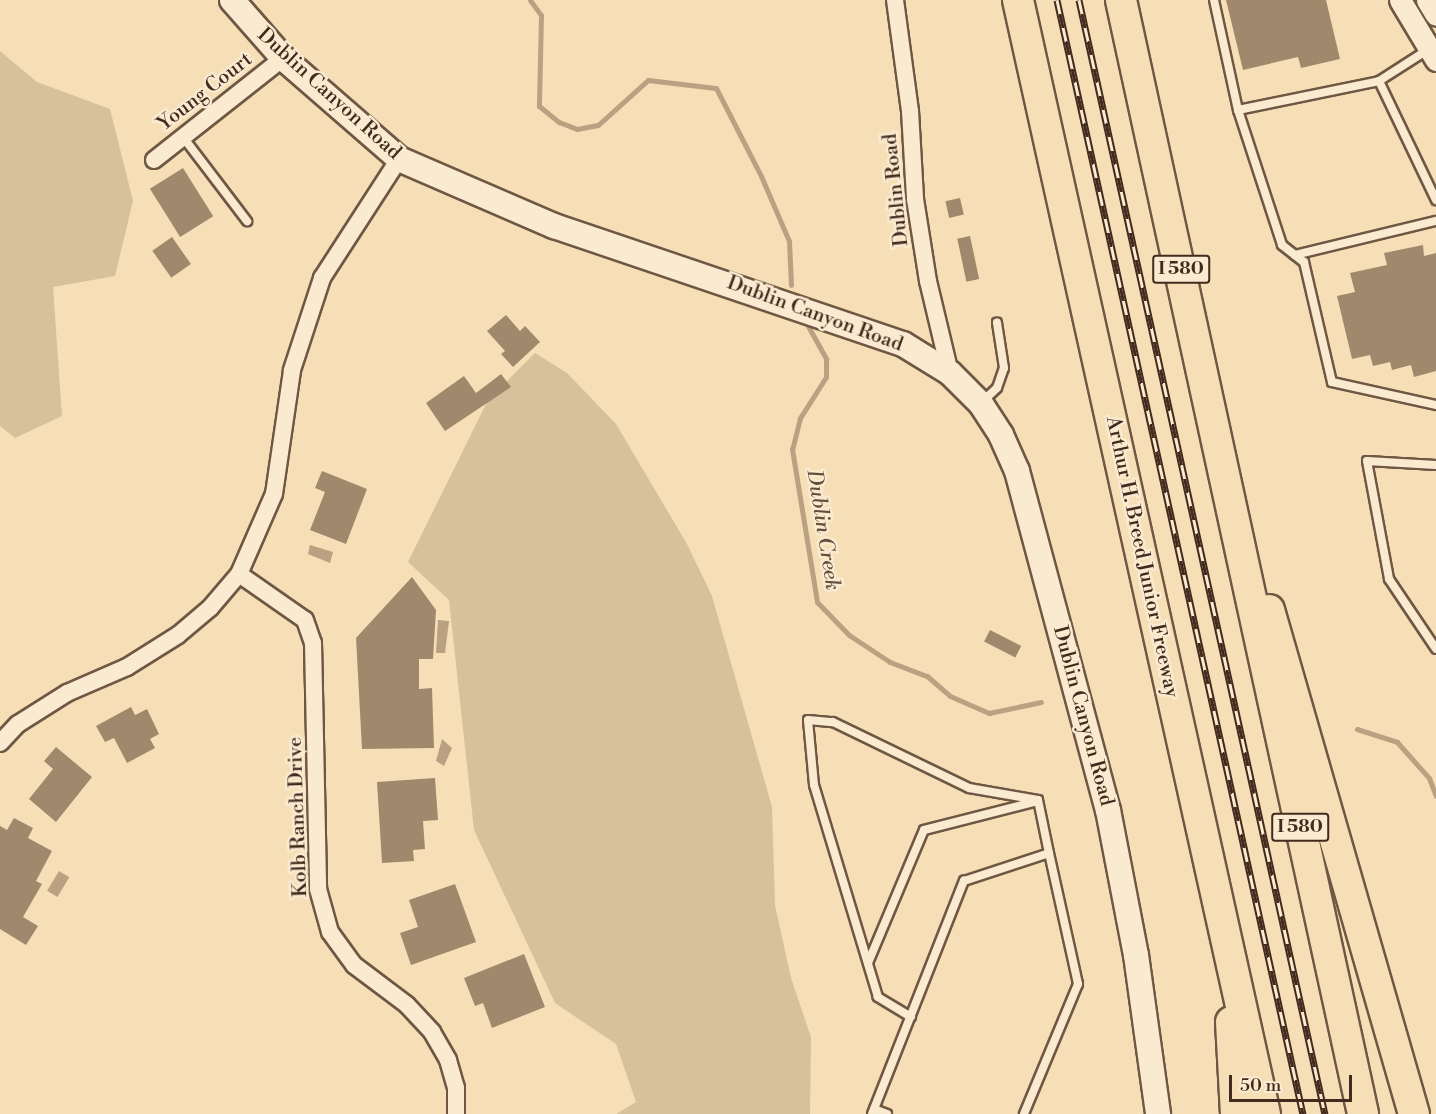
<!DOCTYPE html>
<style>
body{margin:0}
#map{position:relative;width:1436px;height:1114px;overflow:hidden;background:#f6dfb6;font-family:"Libre Bodoni",serif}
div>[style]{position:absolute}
.green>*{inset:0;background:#d7c09c}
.water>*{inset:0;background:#b9a182;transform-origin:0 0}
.stream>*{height:5px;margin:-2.5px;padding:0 2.5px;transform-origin:2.5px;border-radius:2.5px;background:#b9a182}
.building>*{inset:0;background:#a0886d;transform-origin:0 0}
.roads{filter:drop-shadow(2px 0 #6f5744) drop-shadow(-2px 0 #6f5744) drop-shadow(0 2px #6f5744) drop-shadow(0 -2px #6f5744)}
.service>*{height:8px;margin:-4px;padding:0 4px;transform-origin:4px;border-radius:4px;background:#f9ead0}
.minor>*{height:16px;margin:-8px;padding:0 8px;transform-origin:8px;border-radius:8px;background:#f9ead0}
.tertiary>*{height:21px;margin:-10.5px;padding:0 10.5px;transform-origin:10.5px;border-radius:10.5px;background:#f9ead0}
.secondary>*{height:24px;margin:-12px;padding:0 12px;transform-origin:12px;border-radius:12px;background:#f9ead0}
.motorway>*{height:30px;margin:-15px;padding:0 15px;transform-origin:15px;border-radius:15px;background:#f6dfb6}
.rail>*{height:7px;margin-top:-3.5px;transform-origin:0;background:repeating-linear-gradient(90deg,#f9ead0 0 14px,#422a1e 0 28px);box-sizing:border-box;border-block:2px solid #422a1e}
span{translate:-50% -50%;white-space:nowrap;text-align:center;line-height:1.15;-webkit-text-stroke:5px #f9ead0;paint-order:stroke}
.shield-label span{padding:2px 4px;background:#f9ead0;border:2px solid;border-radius:4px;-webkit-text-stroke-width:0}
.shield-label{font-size:18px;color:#422a1e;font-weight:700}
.street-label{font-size:20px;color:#422a1e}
.water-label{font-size:21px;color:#664e3c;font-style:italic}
.scale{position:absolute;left:1229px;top:1075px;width:123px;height:27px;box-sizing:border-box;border:3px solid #422a1e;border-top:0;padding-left:8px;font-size:18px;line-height:21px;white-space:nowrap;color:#422a1e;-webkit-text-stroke:4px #f9ead0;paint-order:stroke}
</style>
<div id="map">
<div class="green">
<i style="clip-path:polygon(0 51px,37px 82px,110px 109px,133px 201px,115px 276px,53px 287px,62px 416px,15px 438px,0 426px)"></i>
<i style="clip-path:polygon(535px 353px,567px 373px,616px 424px,687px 544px,712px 596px,772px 807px,775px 905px,791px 978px,811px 1037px,810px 1114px,616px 1114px,636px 1102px,616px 1044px,555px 1003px,474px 830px,449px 600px,408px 562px,488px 400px)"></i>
</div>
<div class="water">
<i style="clip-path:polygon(310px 545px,333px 552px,330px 563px,308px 554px)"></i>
<i style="clip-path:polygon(438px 620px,449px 621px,445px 653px,436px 653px)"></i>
<i style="clip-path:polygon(442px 739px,452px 748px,444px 766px,436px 761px)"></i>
<i style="left:59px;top:871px;width:12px;height:23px;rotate:31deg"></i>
</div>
<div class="stream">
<i style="left:530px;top:0;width:19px;rotate:54deg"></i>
<i style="left:541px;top:15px;width:91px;rotate:91.3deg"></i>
<i style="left:539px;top:106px;width:26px;rotate:39deg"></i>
<i style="left:559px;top:122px;width:19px;rotate:21deg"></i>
<i style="left:577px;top:129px;width:21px;rotate:-11deg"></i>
<i style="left:598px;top:125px;width:67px;rotate:-42deg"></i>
<i style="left:648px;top:80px;width:68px;rotate:6.7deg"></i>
<i style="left:716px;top:88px;width:99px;rotate:62.9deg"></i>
<i style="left:761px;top:176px;width:71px;rotate:66.7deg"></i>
<i style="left:789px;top:241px;width:44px;rotate:87.4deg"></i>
<i style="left:808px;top:326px;width:38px;rotate:61deg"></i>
<i style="left:826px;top:359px;width:18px;rotate:90deg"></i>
<i style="left:826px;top:377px;width:49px;rotate:122.4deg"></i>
<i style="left:800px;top:418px;width:32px;rotate:104deg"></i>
<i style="left:792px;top:449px;width:155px;rotate:80.7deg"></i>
<i style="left:817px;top:602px;width:46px;rotate:45.9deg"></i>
<i style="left:849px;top:635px;width:49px;rotate:33.4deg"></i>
<i style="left:890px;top:662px;width:40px;rotate:21deg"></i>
<i style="left:927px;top:676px;width:30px;rotate:41deg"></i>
<i style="left:950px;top:696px;width:43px;rotate:23.6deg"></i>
<i style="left:989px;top:713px;width:53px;rotate:-11.9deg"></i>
<i style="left:1357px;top:729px;width:42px;rotate:18deg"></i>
<i style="left:1397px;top:742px;width:48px;rotate:48.4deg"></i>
<i style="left:1429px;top:778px;width:19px;rotate:69deg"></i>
</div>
<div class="building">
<i style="clip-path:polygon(1226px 0,1326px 0,1340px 59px,1301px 68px,1298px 57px,1243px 70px)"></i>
<i style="left:183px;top:168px;width:57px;height:39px;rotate:58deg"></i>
<i style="left:960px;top:198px;width:17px;height:15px;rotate:77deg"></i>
<i style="left:970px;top:236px;width:44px;height:13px;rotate:78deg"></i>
<i style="left:172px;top:237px;width:33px;height:24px;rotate:55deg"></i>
<i style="clip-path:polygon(1423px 245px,1424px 256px,1436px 253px,1436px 371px,1414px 377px,1411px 365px,1392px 370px,1390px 362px,1373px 366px,1370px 355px,1352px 359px,1337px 296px,1355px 292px,1350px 273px,1387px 265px,1384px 253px)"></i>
<i style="clip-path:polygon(506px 315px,520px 331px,525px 326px,540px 342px,513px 367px,501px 354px,505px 351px,487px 331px)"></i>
<i style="clip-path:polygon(501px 374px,511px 387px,445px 431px,426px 403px,464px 376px,476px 393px)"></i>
<i style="clip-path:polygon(322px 471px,367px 489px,346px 544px,310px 530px,325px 492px,315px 488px)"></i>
<i style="clip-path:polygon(412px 577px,436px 610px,433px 659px,419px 659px,419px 689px,432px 688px,434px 748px,362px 749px,356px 638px)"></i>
<i style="left:990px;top:630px;width:35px;height:13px;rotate:27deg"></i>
<i style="clip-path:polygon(131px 707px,135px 715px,147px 709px,159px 734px,150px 739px,155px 748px,127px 763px,114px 738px,105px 742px,96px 726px)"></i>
<i style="clip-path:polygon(56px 747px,92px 777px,56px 822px,29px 799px,53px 769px,44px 761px)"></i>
<i style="clip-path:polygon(435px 778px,438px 820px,423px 821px,425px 849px,413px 850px,414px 861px,382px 863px,377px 782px)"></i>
<i style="clip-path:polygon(14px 818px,33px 828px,28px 838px,52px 851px,36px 881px,42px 884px,23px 917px,38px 926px,26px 945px,0 929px,0 826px,7px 830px)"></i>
<i style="clip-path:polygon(455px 884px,476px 942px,411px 965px,400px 933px,418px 927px,409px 900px)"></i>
<i style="clip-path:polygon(524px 954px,545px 1007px,492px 1028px,483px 1003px,475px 1006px,464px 978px)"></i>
</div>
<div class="roads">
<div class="service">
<i style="left:1214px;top:0;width:113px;rotate:77.7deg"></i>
<i style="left:1238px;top:110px;width:142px;rotate:71.9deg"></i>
<i style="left:1282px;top:245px;width:28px;rotate:38deg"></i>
<i style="left:1304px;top:262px;width:123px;rotate:76.9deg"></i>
<i style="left:1332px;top:382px;width:107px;rotate:12.5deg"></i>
<i style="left:1379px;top:81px;width:132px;rotate:64.4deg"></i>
<i style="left:1238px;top:110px;width:144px;rotate:-11.6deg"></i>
<i style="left:1379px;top:81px;width:59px;rotate:-32.6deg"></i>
<i style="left:183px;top:137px;width:106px;rotate:52.7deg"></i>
<i style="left:1295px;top:255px;width:145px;rotate:-13.6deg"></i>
<i style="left:983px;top:401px;width:19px;rotate:-43deg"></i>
<i style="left:997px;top:388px;width:21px;rotate:-71deg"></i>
<i style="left:1004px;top:368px;width:46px;rotate:-98.8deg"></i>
<i style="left:1436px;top:465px;width:69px;rotate:-176.7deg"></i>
<i style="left:1367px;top:461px;width:120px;rotate:79.4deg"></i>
<i style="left:1389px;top:579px;width:84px;rotate:56.1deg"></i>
<i style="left:868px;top:963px;width:144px;rotate:-67.2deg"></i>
<i style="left:924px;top:830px;width:114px;rotate:-14.3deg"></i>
<i style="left:911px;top:1017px;width:39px;rotate:-149deg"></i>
<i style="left:878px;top:997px;width:221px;rotate:-106.8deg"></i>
<i style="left:814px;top:785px;width:65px;rotate:-95.3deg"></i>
<i style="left:808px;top:720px;width:25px;rotate:5deg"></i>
<i style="left:833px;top:722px;width:151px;rotate:25.9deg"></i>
<i style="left:969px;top:788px;width:70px;rotate:9.9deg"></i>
<i style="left:1038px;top:800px;width:54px;rotate:78.3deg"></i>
<i style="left:874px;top:1109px;width:14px;rotate:21deg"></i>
<i style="left:872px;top:1114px;width:251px;rotate:-68.5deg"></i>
<i style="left:964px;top:881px;width:89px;rotate:-18.2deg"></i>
<i style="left:1049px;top:853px;width:134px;rotate:77.5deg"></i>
<i style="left:1078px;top:984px;width:141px;rotate:112.6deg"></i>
</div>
<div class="minor">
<i style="left:895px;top:0;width:112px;rotate:82.3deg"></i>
<i style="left:910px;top:111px;width:88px;rotate:86.7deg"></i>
<i style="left:915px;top:199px;width:83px;rotate:81deg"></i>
<i style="left:928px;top:281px;width:95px;rotate:76.6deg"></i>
<i style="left:154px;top:160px;width:164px;rotate:-38.3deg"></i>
<i style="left:239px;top:574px;width:80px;rotate:34.9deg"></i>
<i style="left:305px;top:620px;width:24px;rotate:71deg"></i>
<i style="left:313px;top:643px;width:246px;rotate:88.8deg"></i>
<i style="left:318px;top:889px;width:45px;rotate:74.4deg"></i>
<i style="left:330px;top:932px;width:41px;rotate:54deg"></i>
<i style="left:354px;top:965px;width:66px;rotate:37deg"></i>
<i style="left:407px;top:1005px;width:37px;rotate:47deg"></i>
<i style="left:432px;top:1032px;width:32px;rotate:60deg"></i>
<i style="left:448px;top:1060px;width:29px;rotate:74deg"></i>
<i style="left:456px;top:1088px;width:26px;rotate:90deg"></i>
<i style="left:0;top:743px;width:26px;rotate:-47deg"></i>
<i style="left:18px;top:724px;width:58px;rotate:-32.3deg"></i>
<i style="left:67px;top:693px;width:65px;rotate:-23.4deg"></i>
<i style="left:127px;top:667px;width:60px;rotate:-32.1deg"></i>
<i style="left:178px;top:635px;width:42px;rotate:-40.2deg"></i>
<i style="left:210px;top:608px;width:45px;rotate:-49.5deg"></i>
<i style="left:239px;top:574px;width:87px;rotate:-66.4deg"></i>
<i style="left:274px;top:494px;width:125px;rotate:-81.7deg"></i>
<i style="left:292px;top:370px;width:97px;rotate:-71.9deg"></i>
<i style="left:322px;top:278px;width:142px;rotate:-57.1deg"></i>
</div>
<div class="tertiary">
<i style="left:1400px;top:0;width:70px;rotate:59deg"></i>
<i style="left:1427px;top:0;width:17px;rotate:59deg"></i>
</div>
<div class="secondary">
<i style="left:232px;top:0;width:77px;rotate:48.7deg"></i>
<i style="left:283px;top:58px;width:154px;rotate:41deg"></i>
<i style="left:399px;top:159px;width:169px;rotate:23.4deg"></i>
<i style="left:554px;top:226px;width:368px;rotate:18.7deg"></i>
<i style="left:903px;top:344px;width:55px;rotate:31.7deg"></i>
<i style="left:950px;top:373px;width:44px;rotate:45deg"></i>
<i style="left:981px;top:404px;width:37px;rotate:57deg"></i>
<i style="left:1001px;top:435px;width:39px;rotate:66deg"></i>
<i style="left:1017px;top:471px;width:351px;rotate:75deg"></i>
<i style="left:1108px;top:810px;width:148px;rotate:79.1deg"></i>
<i style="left:1136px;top:955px;width:161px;rotate:82.1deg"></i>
</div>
<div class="motorway">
<i style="left:1018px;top:0;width:1141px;rotate:77.5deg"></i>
<i style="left:1121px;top:0;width:1140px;rotate:77.74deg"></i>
<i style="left:1269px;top:610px;width:524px;rotate:73.95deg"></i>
<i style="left:1231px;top:1022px;width:92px;rotate:86.9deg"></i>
</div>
</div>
<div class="rail">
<i style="left:1057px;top:0;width:1141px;rotate:77.55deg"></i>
<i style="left:1079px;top:0;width:1141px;rotate:77.55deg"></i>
</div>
<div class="shield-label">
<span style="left:1181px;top:269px">I 580</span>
<span style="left:1300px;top:827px">I 580</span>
</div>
<div class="street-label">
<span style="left:205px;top:92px;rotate:-38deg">Young Court</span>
<span style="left:329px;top:94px;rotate:42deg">Dublin Canyon Road</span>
<span style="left:896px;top:190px;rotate:-96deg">Dublin Road</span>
<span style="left:815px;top:314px;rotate:20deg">Dublin Canyon Road</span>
<span style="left:1142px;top:557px;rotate:78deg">Arthur H. Breed Junior Freeway</span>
<span style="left:1083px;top:716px;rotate:75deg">Dublin Canyon Road</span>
<span style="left:298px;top:817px;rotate:-92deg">Kolb Ranch Drive</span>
</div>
<div class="water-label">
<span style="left:823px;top:530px;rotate:81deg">Dublin Creek</span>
</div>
<div class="scale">50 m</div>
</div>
